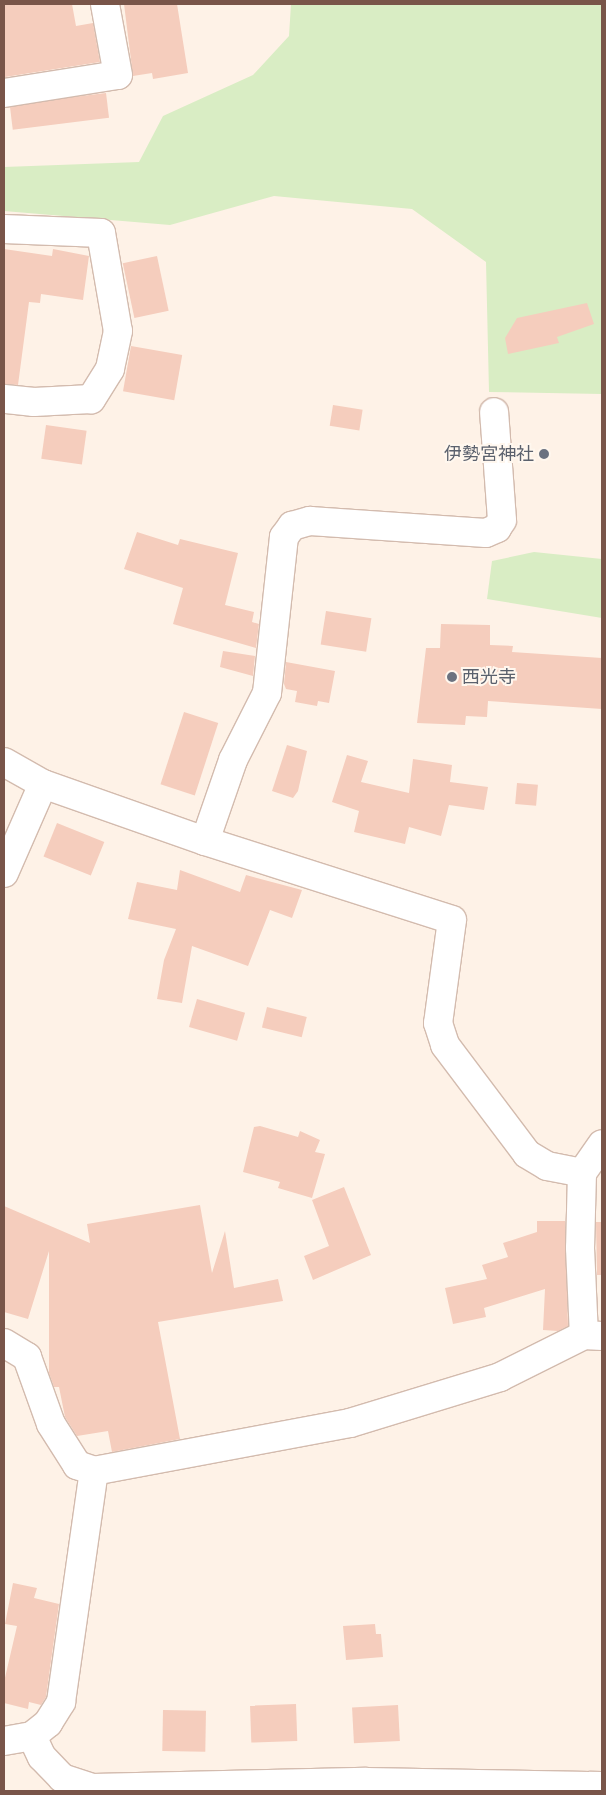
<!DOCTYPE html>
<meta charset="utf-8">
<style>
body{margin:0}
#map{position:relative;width:606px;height:1795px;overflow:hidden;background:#fef2e7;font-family:Montserrat,"Noto Sans JP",sans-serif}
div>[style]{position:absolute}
.green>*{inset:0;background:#d9edc4}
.building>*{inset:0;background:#f5cdbd;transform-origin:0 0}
.roads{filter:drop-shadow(1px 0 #d3bbae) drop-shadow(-1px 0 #d3bbae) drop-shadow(0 1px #d3bbae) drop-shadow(0 -1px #d3bbae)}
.minor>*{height:28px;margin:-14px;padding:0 14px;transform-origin:14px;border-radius:14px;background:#fff}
.dots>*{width:14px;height:14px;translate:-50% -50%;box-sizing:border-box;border:2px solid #fff7ee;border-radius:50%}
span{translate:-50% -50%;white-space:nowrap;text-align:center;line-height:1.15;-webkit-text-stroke:4px #fff7ee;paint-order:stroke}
.worship-label{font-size:18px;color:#5b616d}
.right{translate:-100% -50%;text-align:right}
.left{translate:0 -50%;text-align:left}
.frame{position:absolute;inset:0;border:5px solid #795549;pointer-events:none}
</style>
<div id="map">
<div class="green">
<i style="clip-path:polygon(291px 4px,602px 4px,602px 394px,489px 392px,486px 262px,412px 209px,274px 196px,170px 225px,4px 211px,4px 167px,139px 162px,163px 116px,253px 75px,289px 36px)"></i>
<i style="clip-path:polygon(534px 552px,602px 559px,602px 618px,487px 599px,492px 561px)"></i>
</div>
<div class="building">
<i style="clip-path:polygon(4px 4px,72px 4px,76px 26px,93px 23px,100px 62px,5px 77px)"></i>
<i style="clip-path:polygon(124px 4px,177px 4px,188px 73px,153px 79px,152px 73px,133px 76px)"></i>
<i style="left:106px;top:93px;width:25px;height:97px;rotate:83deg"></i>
<i style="clip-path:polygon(4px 249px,52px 256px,53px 249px,89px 256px,83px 300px,41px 294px,40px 303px,29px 302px,18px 385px,4px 384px)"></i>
<i style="left:157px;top:256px;width:56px;height:35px;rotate:78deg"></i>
<i style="clip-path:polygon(587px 303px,594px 324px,557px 337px,559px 343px,508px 354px,505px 338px,517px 318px)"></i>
<i style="left:131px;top:346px;width:52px;height:46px;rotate:10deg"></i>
<i style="left:333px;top:405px;width:30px;height:21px;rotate:9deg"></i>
<i style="left:46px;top:425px;width:41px;height:34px;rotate:8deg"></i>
<i style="clip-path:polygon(137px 532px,178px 545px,180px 539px,238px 553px,225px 605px,254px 612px,252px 622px,259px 624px,256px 648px,173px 624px,183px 588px,124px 569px)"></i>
<i style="left:326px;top:611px;width:46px;height:34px;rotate:9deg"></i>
<i style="clip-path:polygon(441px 624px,490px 625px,490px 645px,513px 646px,512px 652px,602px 658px,602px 709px,488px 701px,487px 717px,466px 716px,465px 725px,417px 723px,426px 648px,440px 648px)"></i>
<i style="clip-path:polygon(223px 651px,255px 656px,253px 676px,220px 667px)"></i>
<i style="clip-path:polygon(286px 662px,335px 671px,329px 703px,318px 701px,317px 706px,295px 702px,297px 691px,286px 689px,284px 684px)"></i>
<i style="left:184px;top:712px;width:36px;height:76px;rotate:18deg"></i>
<i style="clip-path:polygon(287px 745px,307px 751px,298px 791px,293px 798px,272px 791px)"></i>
<i style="clip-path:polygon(347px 755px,368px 761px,361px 782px,409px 793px,413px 759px,452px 765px,450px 782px,488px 787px,484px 810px,449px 805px,441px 836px,409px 827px,405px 844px,354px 832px,359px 811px,332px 802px)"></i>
<i style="left:517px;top:783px;width:21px;height:21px;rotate:5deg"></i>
<i style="left:57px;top:823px;width:51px;height:36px;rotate:22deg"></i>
<i style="clip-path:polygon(180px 870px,240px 892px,246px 875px,302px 890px,292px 918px,270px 910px,248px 966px,192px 946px,182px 1003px,157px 999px,164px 960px,176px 929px,128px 919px,137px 882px,177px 890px)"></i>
<i style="left:197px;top:999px;width:50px;height:29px;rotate:16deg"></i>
<i style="left:267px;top:1007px;width:41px;height:21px;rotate:14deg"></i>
<i style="clip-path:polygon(260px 1126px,298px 1137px,300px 1131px,320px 1140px,315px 1152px,325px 1154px,312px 1198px,278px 1188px,280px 1182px,243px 1172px,254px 1127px)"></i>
<i style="clip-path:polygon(344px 1187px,371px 1255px,313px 1280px,304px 1256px,329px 1246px,312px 1200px)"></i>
<i style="clip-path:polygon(200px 1205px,212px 1273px,225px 1231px,234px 1288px,278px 1279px,283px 1301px,158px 1322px,180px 1439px,112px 1452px,108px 1431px,77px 1436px,65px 1417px,59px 1387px,54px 1387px,49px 1373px,49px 1251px,28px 1319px,4px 1312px,4px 1206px,90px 1243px,87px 1224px)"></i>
<i style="clip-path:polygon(537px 1221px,565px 1221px,568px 1326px,558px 1331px,543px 1330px,545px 1289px,484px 1308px,486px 1317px,453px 1324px,445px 1288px,487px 1279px,482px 1265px,508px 1257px,503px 1243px,537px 1232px)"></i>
<i style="clip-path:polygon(596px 1222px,602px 1222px,602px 1275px,597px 1275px)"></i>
<i style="clip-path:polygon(13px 1583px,37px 1588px,34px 1598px,59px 1604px,46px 1697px,41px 1705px,29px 1702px,28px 1709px,4px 1703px,4px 1682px,17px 1626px,5px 1624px)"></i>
<i style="clip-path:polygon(375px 1624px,376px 1634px,381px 1634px,383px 1657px,346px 1660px,343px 1626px)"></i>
<i style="left:296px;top:1704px;width:37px;height:46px;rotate:88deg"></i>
<i style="left:398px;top:1705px;width:36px;height:46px;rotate:87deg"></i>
<i style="left:163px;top:1710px;width:43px;height:41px;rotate:1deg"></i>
</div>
<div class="roads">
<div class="minor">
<i style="left:4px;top:93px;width:115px;rotate:-9deg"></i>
<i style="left:118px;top:75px;width:72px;rotate:-100.4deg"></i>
<i style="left:4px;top:229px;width:97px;rotate:2.4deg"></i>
<i style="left:101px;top:233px;width:99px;rotate:80.2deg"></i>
<i style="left:118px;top:331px;width:39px;rotate:102deg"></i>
<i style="left:110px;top:369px;width:36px;rotate:122deg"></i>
<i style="left:91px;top:399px;width:57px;rotate:177deg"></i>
<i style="left:34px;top:402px;width:30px;rotate:-174deg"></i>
<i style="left:4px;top:762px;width:45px;rotate:29.4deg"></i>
<i style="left:43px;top:784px;width:172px;rotate:19.4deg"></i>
<i style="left:205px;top:841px;width:259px;rotate:17.7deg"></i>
<i style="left:452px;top:920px;width:104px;rotate:97.7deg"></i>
<i style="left:438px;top:1023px;width:23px;rotate:72deg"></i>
<i style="left:445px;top:1045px;width:136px;rotate:53deg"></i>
<i style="left:527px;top:1154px;width:23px;rotate:31deg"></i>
<i style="left:547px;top:1166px;width:36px;rotate:11deg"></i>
<i style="left:582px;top:1173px;width:35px;rotate:-55deg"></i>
<i style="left:205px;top:841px;width:86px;rotate:-70.9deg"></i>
<i style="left:233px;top:760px;width:75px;rotate:-63.1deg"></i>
<i style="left:267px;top:693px;width:157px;rotate:-83.8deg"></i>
<i style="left:284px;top:537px;width:14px;rotate:-54deg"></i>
<i style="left:292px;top:526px;width:19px;rotate:-16deg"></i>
<i style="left:310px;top:521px;width:176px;rotate:3.9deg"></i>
<i style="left:486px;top:533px;width:12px;rotate:-24deg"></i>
<i style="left:497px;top:528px;width:9px;rotate:-58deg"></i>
<i style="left:502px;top:520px;width:108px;rotate:-94.2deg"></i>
<i style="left:4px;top:873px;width:97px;rotate:-66.3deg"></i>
<i style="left:582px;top:1173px;width:75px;rotate:91.5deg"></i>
<i style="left:580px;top:1248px;width:87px;rotate:87.4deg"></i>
<i style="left:4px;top:1343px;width:27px;rotate:31deg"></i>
<i style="left:27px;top:1357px;width:71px;rotate:70.3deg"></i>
<i style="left:51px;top:1424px;width:49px;rotate:57.6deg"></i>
<i style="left:77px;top:1465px;width:18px;rotate:19deg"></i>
<i style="left:94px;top:1471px;width:260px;rotate:-10.6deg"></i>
<i style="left:350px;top:1423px;width:157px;rotate:-17deg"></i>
<i style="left:500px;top:1377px;width:94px;rotate:-26.6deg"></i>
<i style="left:584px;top:1335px;width:18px;rotate:3deg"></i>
<i style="left:32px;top:1736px;width:23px;rotate:65deg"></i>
<i style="left:42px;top:1757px;width:29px;rotate:46deg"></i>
<i style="left:62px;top:1778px;width:33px;rotate:18deg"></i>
<i style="left:93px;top:1788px;width:273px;rotate:-1.3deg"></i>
<i style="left:366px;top:1782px;width:236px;rotate:1deg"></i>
<i style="left:4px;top:1741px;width:28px;rotate:-10deg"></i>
<i style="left:32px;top:1736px;width:21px;rotate:-39deg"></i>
<i style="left:48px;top:1723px;width:25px;rotate:-58deg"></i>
<i style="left:61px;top:1702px;width:233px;rotate:-81.9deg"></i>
</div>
</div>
<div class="dots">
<i style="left:544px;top:454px;background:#6b7280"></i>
<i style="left:452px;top:677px;background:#6b7280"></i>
</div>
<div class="worship-label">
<span class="right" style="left:534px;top:454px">伊勢宮神社</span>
<span class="left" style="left:462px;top:677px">西光寺</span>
</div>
<div class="frame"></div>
</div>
